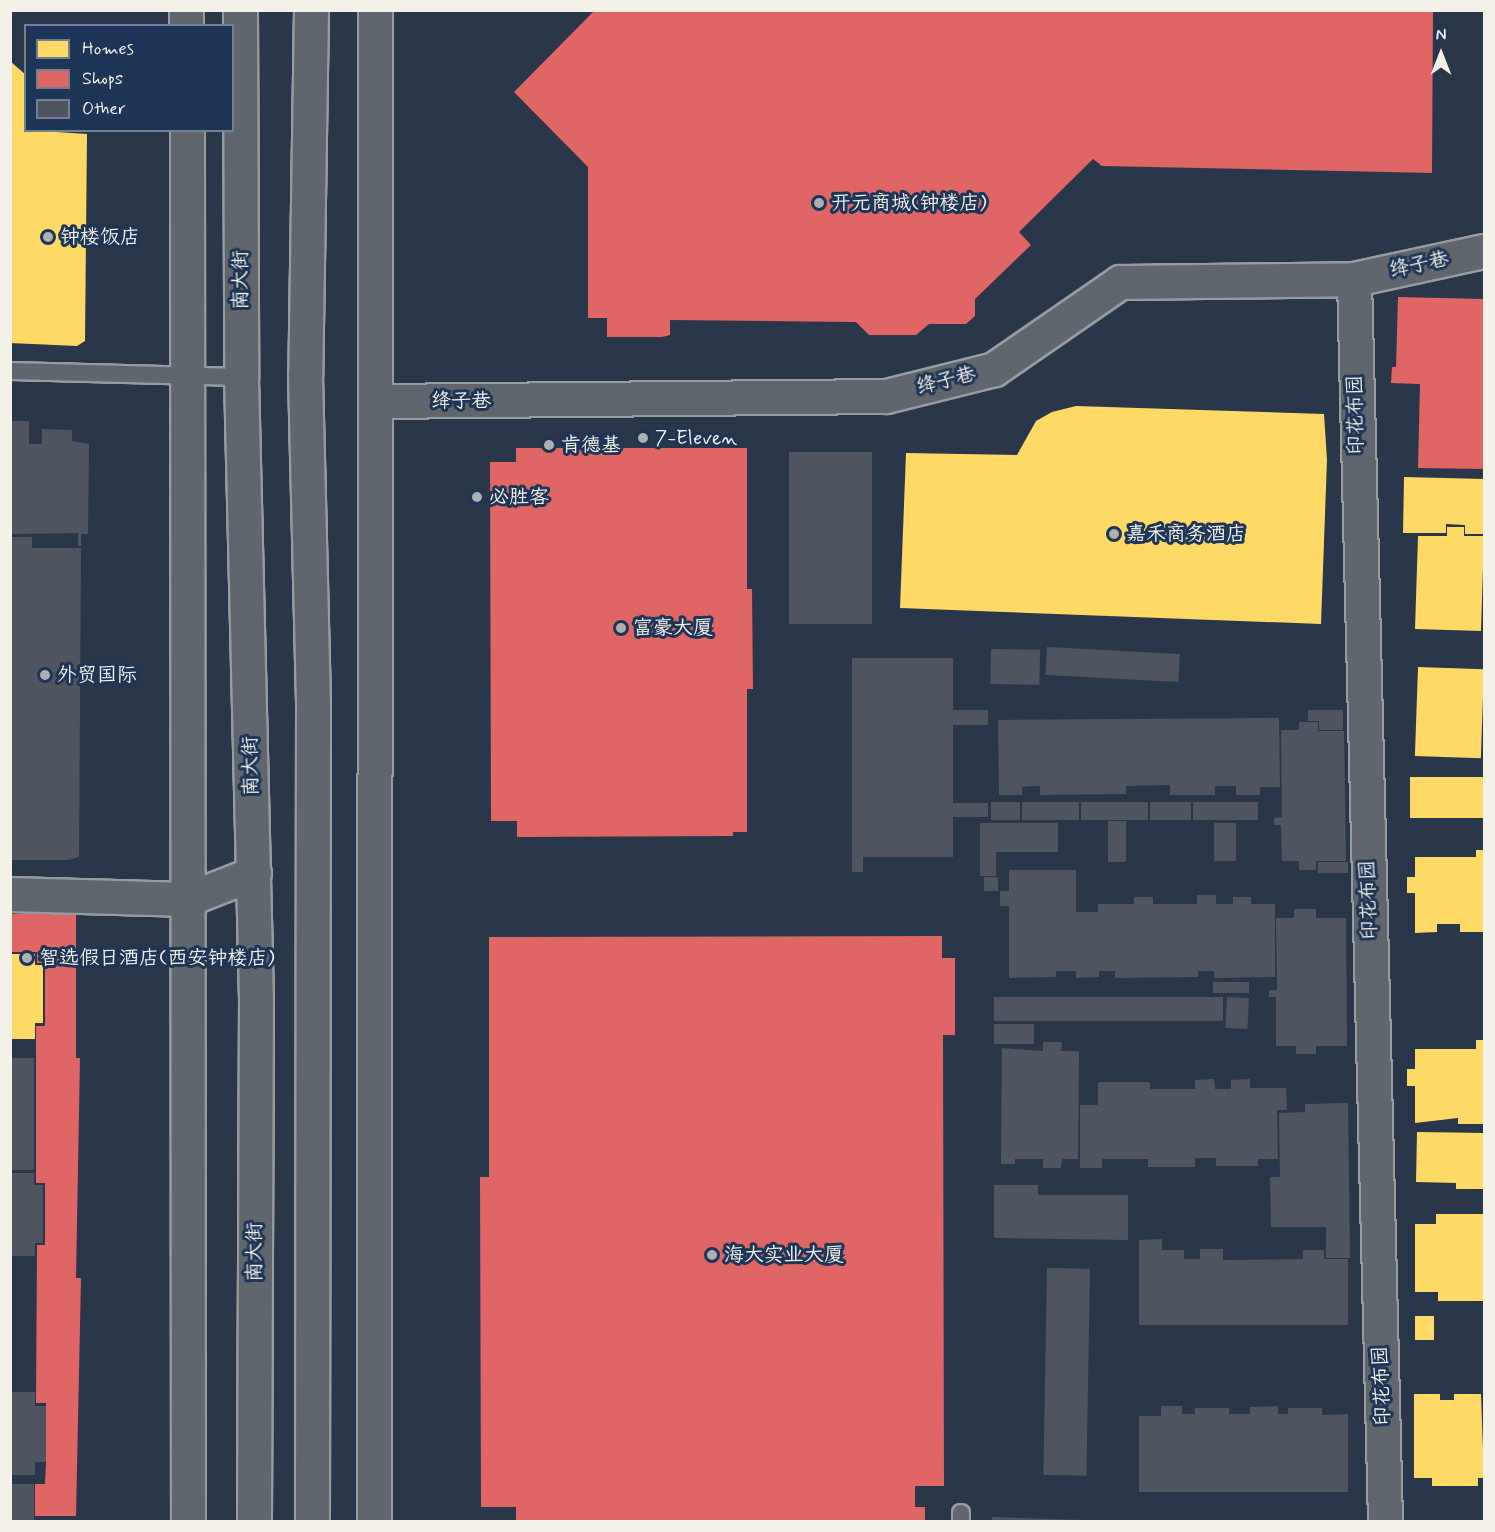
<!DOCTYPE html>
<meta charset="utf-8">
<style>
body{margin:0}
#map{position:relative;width:1495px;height:1532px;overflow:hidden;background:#2a374a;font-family:Mynerve,"LXGW WenKai TC",sans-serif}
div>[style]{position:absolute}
.homes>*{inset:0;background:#ffd966;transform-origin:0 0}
.shops>*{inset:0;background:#e06666}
.building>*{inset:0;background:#4f5560;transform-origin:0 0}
.roads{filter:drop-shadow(2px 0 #979ca3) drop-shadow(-2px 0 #979ca3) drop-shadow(0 2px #979ca3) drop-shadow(0 -2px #979ca3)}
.service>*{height:16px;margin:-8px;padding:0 8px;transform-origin:8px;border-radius:8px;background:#60666e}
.minor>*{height:33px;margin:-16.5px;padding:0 16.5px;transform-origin:16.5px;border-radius:16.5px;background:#60666e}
.primary>*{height:33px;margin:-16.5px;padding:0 16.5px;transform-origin:16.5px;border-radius:16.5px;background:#60666e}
.dots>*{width:16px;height:16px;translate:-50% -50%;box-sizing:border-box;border:3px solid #1d3557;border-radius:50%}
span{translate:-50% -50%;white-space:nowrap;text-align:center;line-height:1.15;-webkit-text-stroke:6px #1d3557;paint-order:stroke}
.poi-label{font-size:20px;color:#f4f1e8}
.left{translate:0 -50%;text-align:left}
.street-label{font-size:20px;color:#f4f1e8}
.frame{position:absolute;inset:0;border:12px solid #f4f1e8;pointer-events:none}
.legend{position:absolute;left:24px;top:24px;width:210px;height:108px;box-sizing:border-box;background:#1d3557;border:2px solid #738091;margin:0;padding:8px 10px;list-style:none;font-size:18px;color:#f4f1e8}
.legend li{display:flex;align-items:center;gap:12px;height:30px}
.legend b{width:30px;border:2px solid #738091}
.north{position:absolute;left:1411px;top:24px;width:60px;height:60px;-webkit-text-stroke:4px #1d3557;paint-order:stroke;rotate:0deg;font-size:16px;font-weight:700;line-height:24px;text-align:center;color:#f4f1e8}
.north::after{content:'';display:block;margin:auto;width:21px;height:27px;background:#f4f1e8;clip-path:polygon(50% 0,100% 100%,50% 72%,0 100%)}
</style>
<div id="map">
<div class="homes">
<i style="clip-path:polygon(10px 61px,26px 75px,26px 130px,87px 134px,85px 341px,77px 346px,10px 343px)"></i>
<i style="clip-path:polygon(1076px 406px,1324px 414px,1327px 460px,1321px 624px,900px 608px,906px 453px,1017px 455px,1036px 421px,1052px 412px)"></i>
<i style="clip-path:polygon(1404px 477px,1484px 479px,1484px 534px,1465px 534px,1465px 525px,1446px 524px,1446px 533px,1403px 533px)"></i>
<i style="clip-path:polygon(1447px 527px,1464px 527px,1464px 536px,1484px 536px,1481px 631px,1415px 629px,1418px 536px,1447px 536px)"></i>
<i style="left:1418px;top:667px;width:66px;height:89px;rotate:2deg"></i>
<i style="left:1484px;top:777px;width:41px;height:74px;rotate:90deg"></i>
<i style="clip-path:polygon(1476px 850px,1484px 850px,1484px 932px,1460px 932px,1460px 924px,1437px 924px,1437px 932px,1415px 933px,1415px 893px,1407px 893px,1407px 877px,1415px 877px,1415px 857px,1476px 857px)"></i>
<i style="clip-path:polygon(10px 954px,35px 954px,35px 965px,43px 965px,43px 1023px,35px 1023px,35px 1039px,10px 1039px)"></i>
<i style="clip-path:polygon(1476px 1040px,1484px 1040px,1484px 1124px,1458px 1124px,1458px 1118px,1415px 1123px,1415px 1086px,1407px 1086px,1407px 1069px,1415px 1069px,1415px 1049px,1476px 1049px)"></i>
<i style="clip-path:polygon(1417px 1132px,1484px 1133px,1484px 1189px,1456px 1189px,1456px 1183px,1416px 1182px)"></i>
<i style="clip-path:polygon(1436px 1214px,1484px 1214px,1484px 1301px,1438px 1301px,1438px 1292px,1415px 1292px,1415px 1224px,1436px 1224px)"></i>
<i style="left:1434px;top:1316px;width:24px;height:19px;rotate:90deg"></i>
<i style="clip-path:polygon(1414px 1394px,1440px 1394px,1440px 1400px,1454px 1400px,1454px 1394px,1481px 1394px,1484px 1478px,1478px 1478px,1478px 1486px,1432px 1486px,1432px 1478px,1414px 1478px)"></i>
</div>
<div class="shops">
<i style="clip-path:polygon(595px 10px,1433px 10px,1432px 173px,1102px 166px,1093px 159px,1019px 232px,1031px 245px,975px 299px,975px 316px,966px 324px,929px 324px,916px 335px,869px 335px,856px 322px,670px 320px,670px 335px,662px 337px,607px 337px,607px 318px,588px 318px,588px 167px,514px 92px)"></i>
<i style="clip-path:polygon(1398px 297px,1484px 299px,1484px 469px,1418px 468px,1420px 384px,1391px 383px,1392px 367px,1396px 367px)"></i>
<i style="clip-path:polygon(516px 448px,747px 448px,747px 589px,752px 589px,753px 689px,747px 689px,747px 832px,733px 832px,733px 836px,517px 837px,517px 821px,491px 821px,490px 462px,516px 462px)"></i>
<i style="clip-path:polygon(10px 914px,76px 914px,76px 1058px,80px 1058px,76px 1278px,81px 1278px,76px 1516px,35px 1516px,35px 1484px,45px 1484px,46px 1464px,46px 1403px,36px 1403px,37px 1245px,45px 1245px,45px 1183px,36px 1183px,36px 1026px,45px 1026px,45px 963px,37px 963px,37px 952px,10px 952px)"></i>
<i style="clip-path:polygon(942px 936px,942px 958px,955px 958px,955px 1035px,943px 1035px,944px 1486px,915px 1486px,915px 1507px,925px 1507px,925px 1522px,516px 1522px,516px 1507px,481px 1507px,480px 1177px,489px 1177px,489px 937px)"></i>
</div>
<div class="building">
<i style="clip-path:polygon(10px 421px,29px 421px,29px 444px,42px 444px,42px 429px,72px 430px,72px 441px,89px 444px,88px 534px,81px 534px,81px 546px,78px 546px,78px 533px,10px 534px)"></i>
<i style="left:789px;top:452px;width:83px;height:172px"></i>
<i style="clip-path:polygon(10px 537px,32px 537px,32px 548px,81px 548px,79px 857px,68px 860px,10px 860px)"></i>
<i style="left:1047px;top:647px;width:133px;height:28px;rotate:3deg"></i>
<i style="left:991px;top:649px;width:49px;height:35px;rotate:1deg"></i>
<i style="clip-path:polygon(852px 658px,953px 658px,953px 710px,988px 710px,988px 725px,953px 725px,953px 803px,988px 803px,988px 817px,953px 817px,953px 857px,863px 857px,863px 872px,852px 872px)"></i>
<i style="clip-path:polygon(1308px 710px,1343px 710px,1343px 730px,1319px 730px,1319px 721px,1308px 721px)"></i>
<i style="clip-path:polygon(1279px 718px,1280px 787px,1260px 787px,1260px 795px,1236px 795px,1236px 786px,1215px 786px,1215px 795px,1170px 795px,1170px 785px,1126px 786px,1126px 794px,1040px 795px,1040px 786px,1033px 786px,1022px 787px,1022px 795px,999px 795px,998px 720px)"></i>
<i style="clip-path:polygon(1299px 722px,1318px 722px,1318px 731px,1344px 731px,1346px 861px,1316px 861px,1316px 870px,1299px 870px,1299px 861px,1282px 861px,1281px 825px,1274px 825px,1274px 818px,1282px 817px,1281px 730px,1299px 730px)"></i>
<i style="left:991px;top:802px;width:29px;height:18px"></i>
<i style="left:1022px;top:802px;width:57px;height:18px"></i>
<i style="left:1081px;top:802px;width:67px;height:18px"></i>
<i style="left:1150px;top:802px;width:41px;height:18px"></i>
<i style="left:1193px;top:802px;width:65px;height:18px"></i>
<i style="left:1108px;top:821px;width:18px;height:41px"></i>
<i style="clip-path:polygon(980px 823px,1058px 823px,1058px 852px,996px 852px,996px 876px,980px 876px)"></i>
<i style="left:1214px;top:823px;width:22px;height:38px"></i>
<i style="left:1348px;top:862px;width:11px;height:30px;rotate:90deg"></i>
<i style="clip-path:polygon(1009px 870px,1076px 870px,1076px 912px,1098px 912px,1098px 904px,1134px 904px,1134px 897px,1153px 897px,1153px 904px,1197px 904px,1197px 895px,1216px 895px,1216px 904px,1233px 904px,1233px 897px,1251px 897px,1251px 904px,1275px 904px,1275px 977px,1214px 978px,1214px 971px,1198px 971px,1198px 977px,1115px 978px,1115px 971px,1099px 971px,1099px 977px,1076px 978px,1076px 971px,1056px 971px,1056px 977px,1009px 978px,1009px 906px,1000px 906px,1000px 891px,1009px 891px)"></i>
<i style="left:984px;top:877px;width:14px;height:14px"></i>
<i style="clip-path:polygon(1294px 909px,1316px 909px,1316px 918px,1346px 918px,1347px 1046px,1316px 1046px,1316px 1054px,1296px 1054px,1296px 1046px,1276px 1046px,1276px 997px,1269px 997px,1269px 990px,1277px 990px,1276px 918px,1294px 918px)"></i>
<i style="left:1213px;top:982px;width:36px;height:11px"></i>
<i style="left:994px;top:997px;width:229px;height:24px"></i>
<i style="left:1227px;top:997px;width:22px;height:31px;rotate:3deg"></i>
<i style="left:994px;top:1024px;width:40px;height:20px"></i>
<i style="clip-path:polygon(1043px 1042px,1062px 1042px,1061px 1051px,1079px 1051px,1078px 1159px,1062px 1159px,1061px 1168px,1043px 1168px,1043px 1159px,1015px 1159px,1015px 1164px,1001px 1164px,1002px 1048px,1043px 1051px)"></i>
<i style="left:10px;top:1058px;width:24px;height:112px"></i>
<i style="clip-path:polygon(1214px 1079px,1215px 1089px,1231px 1089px,1231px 1080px,1250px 1079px,1250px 1088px,1286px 1088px,1287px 1110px,1277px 1110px,1278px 1159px,1258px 1159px,1258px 1166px,1216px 1166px,1216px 1158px,1195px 1158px,1195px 1167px,1148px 1167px,1148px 1159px,1102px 1159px,1102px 1168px,1080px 1168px,1080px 1105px,1098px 1105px,1098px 1082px,1150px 1082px,1150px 1089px,1195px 1089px,1195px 1080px)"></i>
<i style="clip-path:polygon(1348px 1103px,1350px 1258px,1326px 1258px,1326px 1227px,1271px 1227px,1270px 1177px,1280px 1177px,1279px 1113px,1305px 1112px,1305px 1104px)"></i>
<i style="clip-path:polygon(10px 1173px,34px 1173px,34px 1185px,43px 1185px,43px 1243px,35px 1243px,35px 1256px,10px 1256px)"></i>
<i style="clip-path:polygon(994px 1185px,1038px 1185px,1038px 1195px,1128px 1195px,1128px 1240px,994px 1238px)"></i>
<i style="clip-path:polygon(1162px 1239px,1162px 1250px,1184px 1250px,1184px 1259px,1200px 1259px,1200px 1249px,1223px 1249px,1223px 1260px,1303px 1259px,1303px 1250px,1324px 1250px,1324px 1259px,1348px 1259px,1348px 1325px,1139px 1325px,1139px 1240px)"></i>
<i style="left:1047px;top:1268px;width:43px;height:207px;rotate:1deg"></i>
<i style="clip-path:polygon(10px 1392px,35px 1392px,35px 1406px,46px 1406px,46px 1462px,35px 1462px,35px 1475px,10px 1475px)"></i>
<i style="clip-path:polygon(1161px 1406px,1182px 1406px,1182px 1414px,1195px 1414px,1195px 1408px,1229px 1408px,1229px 1414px,1250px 1414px,1250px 1407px,1278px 1406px,1278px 1414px,1288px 1414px,1288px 1408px,1322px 1408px,1322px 1415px,1348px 1414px,1348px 1492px,1139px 1492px,1139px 1416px,1161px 1416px)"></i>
<i style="left:10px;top:1484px;width:24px;height:38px"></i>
<i style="clip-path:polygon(992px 1517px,1082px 1520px,1082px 1522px,992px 1522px)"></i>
</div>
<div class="roads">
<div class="service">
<i style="left:10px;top:371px;width:231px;rotate:1.5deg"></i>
<i style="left:961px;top:1522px;width:9px;rotate:-90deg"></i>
</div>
<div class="minor">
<i style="left:186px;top:10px;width:16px;rotate:90deg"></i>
<i style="left:187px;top:130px;width:1392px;rotate:89.96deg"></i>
<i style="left:1354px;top:279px;width:1243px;rotate:88.57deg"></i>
<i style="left:376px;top:401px;width:510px;rotate:-0.56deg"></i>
<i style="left:886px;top:396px;width:111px;rotate:-14deg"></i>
<i style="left:994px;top:369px;width:153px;rotate:-34.6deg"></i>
<i style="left:1120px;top:282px;width:234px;rotate:-0.7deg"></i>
<i style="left:1354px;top:279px;width:133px;rotate:-12.2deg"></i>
<i style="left:10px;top:894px;width:178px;rotate:1.6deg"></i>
<i style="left:188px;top:899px;width:71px;rotate:-21.5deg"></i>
<i style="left:374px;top:1522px;width:1512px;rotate:-89.96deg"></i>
</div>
<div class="primary">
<i style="left:240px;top:10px;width:367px;rotate:89.8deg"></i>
<i style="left:241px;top:377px;width:622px;rotate:88.62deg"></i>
<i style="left:256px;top:999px;width:523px;rotate:90.22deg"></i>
<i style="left:311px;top:10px;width:365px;rotate:90.9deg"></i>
<i style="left:305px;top:375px;width:330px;rotate:88.6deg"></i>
<i style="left:313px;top:705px;width:817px;rotate:90.07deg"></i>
</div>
</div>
<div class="dots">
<i style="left:819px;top:203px;background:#adb0b1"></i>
<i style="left:48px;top:237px;background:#adb0b1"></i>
<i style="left:643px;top:438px;background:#adb0b1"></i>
<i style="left:549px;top:445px;background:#adb0b1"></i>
<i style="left:477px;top:497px;background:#adb0b1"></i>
<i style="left:1114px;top:534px;background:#adb0b1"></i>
<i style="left:621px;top:628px;background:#adb0b1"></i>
<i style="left:45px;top:675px;background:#adb0b1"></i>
<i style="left:27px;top:958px;background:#adb0b1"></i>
<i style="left:712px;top:1255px;background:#adb0b1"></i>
</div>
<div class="poi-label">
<span class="left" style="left:831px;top:203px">开元商城(钟楼店)</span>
<span class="left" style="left:60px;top:237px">钟楼饭店</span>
<span class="left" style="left:655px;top:438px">7-Eleven</span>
<span class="left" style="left:561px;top:445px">肯德基</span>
<span class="left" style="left:489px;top:497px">必胜客</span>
<span class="left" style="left:1126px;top:534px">嘉禾商务酒店</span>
<span class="left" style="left:633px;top:628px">富豪大厦</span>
<span class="left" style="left:57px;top:675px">外贸国际</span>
<span class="left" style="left:39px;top:958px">智选假日酒店(西安钟楼店)</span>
<span class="left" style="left:724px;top:1255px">海大实业大厦</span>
</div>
<div class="street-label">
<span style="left:1419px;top:265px;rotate:-12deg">绛子巷</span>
<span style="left:241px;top:280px;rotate:-90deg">南大街</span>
<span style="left:946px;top:381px;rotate:-14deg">绛子巷</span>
<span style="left:461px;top:401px">绛子巷</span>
<span style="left:1356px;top:415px;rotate:-91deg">印花布园</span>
<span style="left:251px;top:766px;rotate:-91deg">南大街</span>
<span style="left:1369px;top:900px;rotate:-92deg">印花布园</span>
<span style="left:255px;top:1252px;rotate:-90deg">南大街</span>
<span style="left:1382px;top:1386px;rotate:-92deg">印花布园</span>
</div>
<div class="frame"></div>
<ul class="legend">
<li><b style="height:16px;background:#ffd966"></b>Homes</li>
<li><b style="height:16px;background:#e06666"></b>Shops</li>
<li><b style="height:16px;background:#4f5560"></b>Other</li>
</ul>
<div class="north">N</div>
</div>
